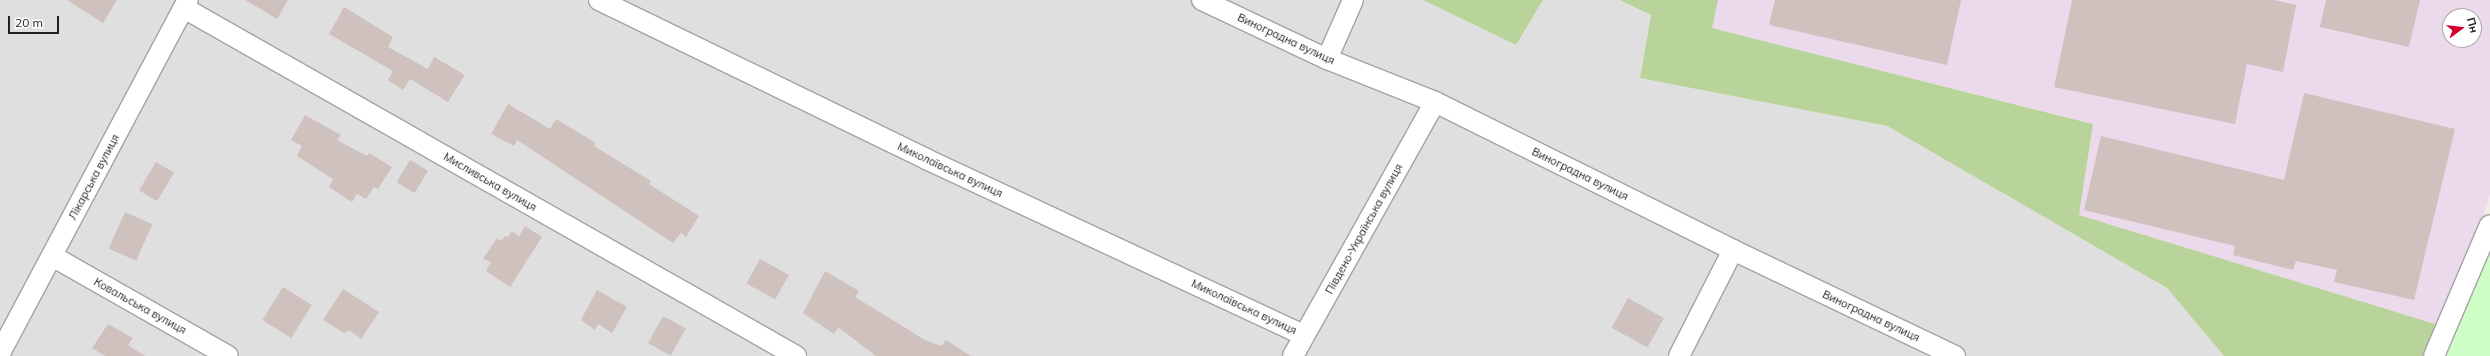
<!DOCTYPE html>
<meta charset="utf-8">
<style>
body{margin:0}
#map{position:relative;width:2490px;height:356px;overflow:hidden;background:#f2ede8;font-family:Mulish,sans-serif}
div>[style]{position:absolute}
.residential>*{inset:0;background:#e0dfdf}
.industrial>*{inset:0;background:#ebdaec}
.forest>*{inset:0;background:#b9d49b}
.park>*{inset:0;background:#cefdc5}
.building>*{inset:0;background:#cfc1be;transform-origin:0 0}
.roads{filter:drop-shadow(1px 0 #a3a3a3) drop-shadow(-1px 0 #a3a3a3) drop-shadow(0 1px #a3a3a3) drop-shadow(0 -1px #a3a3a3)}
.minor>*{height:20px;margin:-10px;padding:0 10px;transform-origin:10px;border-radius:10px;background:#fff}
span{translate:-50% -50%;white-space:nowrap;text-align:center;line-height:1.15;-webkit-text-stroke:4px #fff;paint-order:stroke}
.street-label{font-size:11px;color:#222}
.north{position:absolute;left:2442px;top:8px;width:40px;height:40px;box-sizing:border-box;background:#fff;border:1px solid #a7a7a7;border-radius:50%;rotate:75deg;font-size:11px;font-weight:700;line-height:16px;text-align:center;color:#222}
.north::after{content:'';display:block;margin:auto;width:14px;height:18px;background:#d40032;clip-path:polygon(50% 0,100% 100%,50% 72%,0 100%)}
.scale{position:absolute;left:8px;top:16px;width:51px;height:18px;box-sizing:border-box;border:2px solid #222;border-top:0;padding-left:5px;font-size:12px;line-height:14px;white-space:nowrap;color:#222;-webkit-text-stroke:3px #fff;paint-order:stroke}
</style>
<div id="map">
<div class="residential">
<i style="clip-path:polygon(0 0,1423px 0,1516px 45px,1543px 0,1620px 0,1651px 14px,1640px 78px,1887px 126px,2167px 288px,2224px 356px,0 356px)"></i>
</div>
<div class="industrial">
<i style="clip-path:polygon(evenodd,1718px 0,2490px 0,2490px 195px,2445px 327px,2079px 215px,2093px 124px,1711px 28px,1718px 0,2450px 16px,2474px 16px,2474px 40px,2450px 40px,2450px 16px)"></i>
</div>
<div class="forest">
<i style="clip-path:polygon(1423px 0,1543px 0,1516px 45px)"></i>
<i style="clip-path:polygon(1620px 0,1718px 0,1712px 28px,2093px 124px,2079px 215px,2445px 327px,2434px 356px,2224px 356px,2167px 288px,1887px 126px,1640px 78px,1651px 15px)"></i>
</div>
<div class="park">
<i style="clip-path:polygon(2490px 244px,2490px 356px,2447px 356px)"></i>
</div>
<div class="building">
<i style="clip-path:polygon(67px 0,117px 0,103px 23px)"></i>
<i style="clip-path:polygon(245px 0,288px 0,277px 19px)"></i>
<i style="clip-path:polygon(1775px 0,1961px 0,1947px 65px,1769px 25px)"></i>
<i style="clip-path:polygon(2072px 0,2274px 0,2296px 5px,2283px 72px,2247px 64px,2235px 124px,2054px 87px)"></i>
<i style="clip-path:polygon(2326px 0,2420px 0,2409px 47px,2320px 27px)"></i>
<i style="clip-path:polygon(344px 7px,393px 37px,388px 47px,428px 69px,434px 57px,465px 75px,448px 102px,410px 79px,403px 90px,388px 80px,393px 71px,329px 34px)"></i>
<i style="clip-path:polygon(2304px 93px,2455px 129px,2414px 300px,2334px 282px,2337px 270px,2296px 261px,2293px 270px,2233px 255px,2235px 246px,2084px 210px,2101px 136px,2284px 180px)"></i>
<i style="clip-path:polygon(508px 104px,550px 129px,556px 119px,596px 143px,594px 146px,651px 181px,649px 184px,699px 216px,686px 237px,681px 233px,673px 243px,517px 140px,514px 146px,491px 134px)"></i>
<i style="clip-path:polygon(305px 115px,341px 135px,337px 140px,367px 156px,369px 153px,392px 167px,378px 189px,374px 187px,366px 199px,357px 194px,352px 202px,329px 187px,333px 179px,297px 156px,302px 146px,291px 140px)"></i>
<i style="left:410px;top:160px;width:21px;height:26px;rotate:31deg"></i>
<i style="left:156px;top:162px;width:21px;height:33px;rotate:31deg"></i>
<i style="left:125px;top:212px;width:30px;height:40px;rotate:24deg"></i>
<i style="clip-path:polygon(525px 226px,542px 237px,510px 287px,486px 271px,491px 262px,483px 259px,497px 238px,501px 241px,505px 236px,508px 237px,512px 231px,519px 236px)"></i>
<i style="left:760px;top:259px;width:33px;height:28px;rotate:29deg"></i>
<i style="clip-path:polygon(825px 271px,859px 291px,855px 297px,925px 340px,941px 346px,946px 340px,971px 356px,876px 356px,838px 327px,834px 334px,803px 313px)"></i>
<i style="left:283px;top:287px;width:34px;height:39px;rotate:32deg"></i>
<i style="clip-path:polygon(343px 289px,379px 312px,361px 339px,349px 330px,344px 333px,323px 320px)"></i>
<i style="clip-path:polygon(597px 290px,627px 307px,612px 333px,598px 324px,595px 330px,581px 320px)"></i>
<i style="left:1628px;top:298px;width:41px;height:34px;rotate:29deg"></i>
<i style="left:663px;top:316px;width:26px;height:31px;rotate:29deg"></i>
<i style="clip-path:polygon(108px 324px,133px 338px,128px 345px,145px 356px,105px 356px,92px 348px)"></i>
</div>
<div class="roads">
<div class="minor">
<i style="left:599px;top:0;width:364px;rotate:25.9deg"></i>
<i style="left:926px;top:159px;width:417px;rotate:25deg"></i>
<i style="left:1202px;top:0;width:138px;rotate:25.3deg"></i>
<i style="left:1327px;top:59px;width:116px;rotate:21.7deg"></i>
<i style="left:1435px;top:102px;width:333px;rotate:26.4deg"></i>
<i style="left:1733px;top:250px;width:246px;rotate:25.5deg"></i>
<i style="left:184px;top:8px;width:704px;rotate:29.62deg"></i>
<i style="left:1327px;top:59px;width:64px;rotate:-66.2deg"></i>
<i style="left:52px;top:256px;width:202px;rotate:29.6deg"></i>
<i style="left:0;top:353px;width:400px;rotate:-62deg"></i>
<i style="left:1293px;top:356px;width:291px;rotate:-60.8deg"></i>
<i style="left:1679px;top:356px;width:119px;rotate:-63deg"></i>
<i style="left:2434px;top:356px;width:142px;rotate:-66.9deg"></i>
</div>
</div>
<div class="street-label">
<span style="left:1286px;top:39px;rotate:25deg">Виноградна вулиця</span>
<span style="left:950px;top:170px;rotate:25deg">Миколаївська вулиця</span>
<span style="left:1580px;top:174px;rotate:26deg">Виноградна вулиця</span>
<span style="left:94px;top:177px;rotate:-62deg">Лікарська вулиця</span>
<span style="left:490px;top:182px;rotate:30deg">Мисливська вулиця</span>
<span style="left:1364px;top:229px;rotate:-61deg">Південо-Українська вулиця</span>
<span style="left:140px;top:306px;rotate:29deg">Ковальська вулиця</span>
<span style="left:1244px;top:307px;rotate:25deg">Миколаївська вулиця</span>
<span style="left:1871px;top:316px;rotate:25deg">Виноградна вулиця</span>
</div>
<div class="north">Пн</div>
<div class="scale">20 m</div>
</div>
